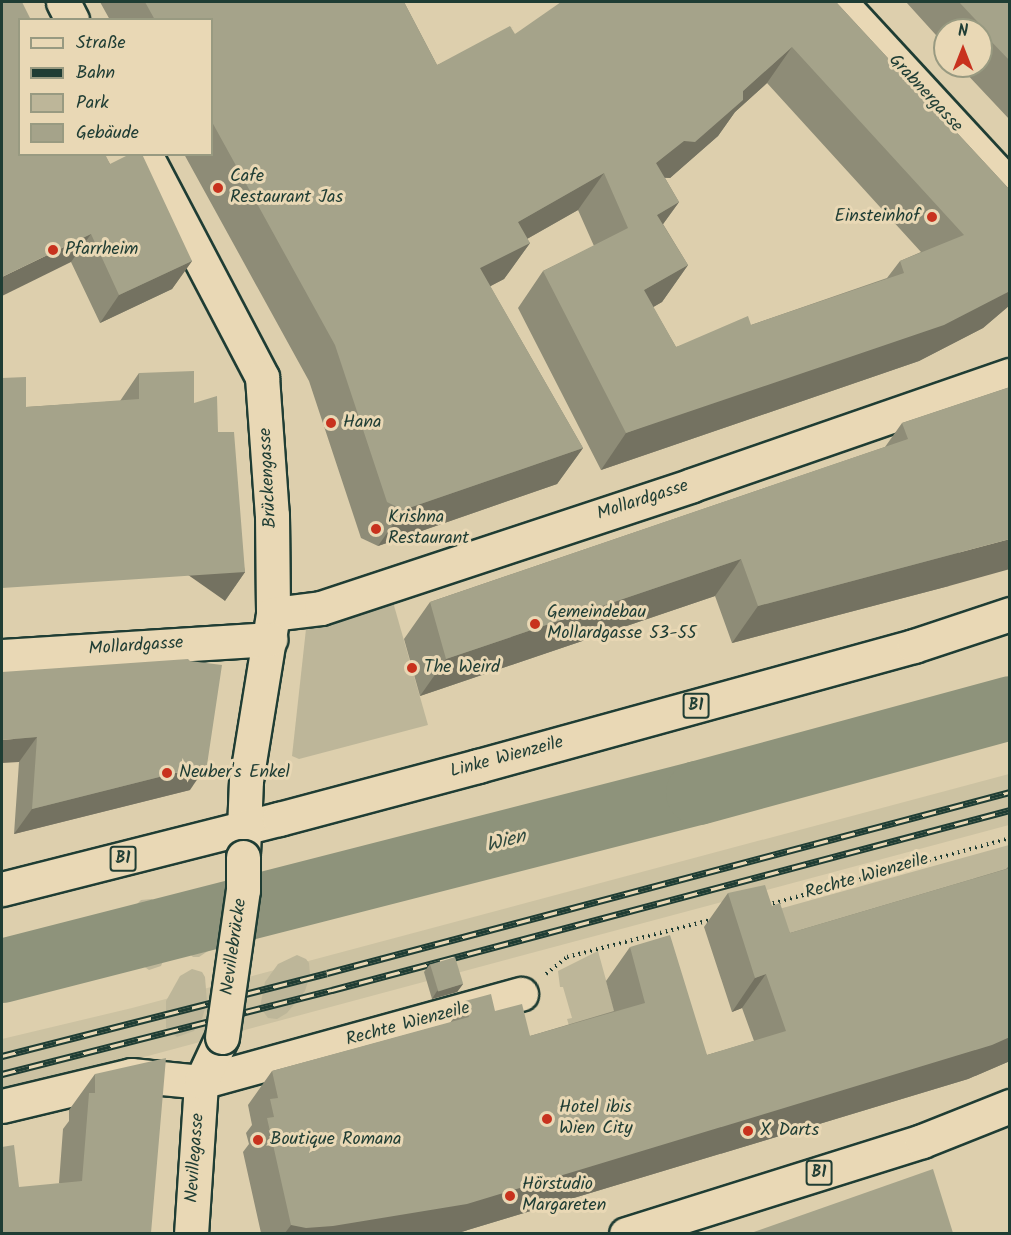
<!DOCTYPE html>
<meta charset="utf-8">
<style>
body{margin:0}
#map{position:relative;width:1011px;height:1235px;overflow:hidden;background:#ddcfad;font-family:Kalam,sans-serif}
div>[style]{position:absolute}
.built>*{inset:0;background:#ccc2a2}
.green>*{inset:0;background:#bdb699}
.river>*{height:64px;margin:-32px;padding:0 32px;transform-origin:32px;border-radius:32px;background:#8e937b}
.path>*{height:4px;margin-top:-2px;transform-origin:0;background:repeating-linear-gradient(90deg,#1f3d34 0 1.5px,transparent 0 6px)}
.roads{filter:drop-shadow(2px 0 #1f3d34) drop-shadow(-2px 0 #1f3d34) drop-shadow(0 2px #1f3d34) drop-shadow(0 -2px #1f3d34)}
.minor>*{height:33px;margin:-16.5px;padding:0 16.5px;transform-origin:16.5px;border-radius:16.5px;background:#e9d8b5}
.major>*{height:33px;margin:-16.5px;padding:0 16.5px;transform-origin:16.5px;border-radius:16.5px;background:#e9d8b5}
.rail>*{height:7px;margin-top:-3.5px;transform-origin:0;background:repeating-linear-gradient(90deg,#e9d8b5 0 14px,#1f3d34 0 28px);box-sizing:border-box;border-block:2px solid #1f3d34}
.bridges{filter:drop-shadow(2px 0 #1f3d34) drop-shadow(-2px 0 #1f3d34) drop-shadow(0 2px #1f3d34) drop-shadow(0 -2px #1f3d34)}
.minor-bridge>*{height:33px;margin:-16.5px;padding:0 16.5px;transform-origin:16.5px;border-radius:16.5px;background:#e9d8b5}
.wall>*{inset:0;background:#8e8c77}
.shaded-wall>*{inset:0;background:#747261;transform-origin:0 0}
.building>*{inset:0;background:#a5a38a;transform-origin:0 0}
.dots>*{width:16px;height:16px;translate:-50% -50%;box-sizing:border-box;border:3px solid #e9d8b5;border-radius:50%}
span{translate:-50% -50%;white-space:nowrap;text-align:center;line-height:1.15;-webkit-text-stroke:6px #e9d8b5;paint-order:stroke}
.shield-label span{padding:2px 4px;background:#e9d8b5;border:2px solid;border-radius:4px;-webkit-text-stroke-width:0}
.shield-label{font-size:16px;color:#1f3d34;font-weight:700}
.street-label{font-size:18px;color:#1f3d34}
.poi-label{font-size:18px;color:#1f3d34}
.left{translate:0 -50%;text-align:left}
.right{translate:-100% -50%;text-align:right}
.water-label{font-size:20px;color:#304a3f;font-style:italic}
.frame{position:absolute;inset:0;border:3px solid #1f3d34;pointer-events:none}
.legend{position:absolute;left:18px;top:18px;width:195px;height:138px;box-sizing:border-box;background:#e9d8b5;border:2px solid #989a81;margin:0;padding:8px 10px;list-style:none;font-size:18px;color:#1f3d34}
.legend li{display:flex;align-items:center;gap:12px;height:30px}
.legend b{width:30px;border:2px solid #989a81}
.north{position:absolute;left:933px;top:18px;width:60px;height:60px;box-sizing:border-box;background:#e9d8b5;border:2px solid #989a81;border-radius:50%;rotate:0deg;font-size:16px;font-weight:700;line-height:24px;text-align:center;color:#1f3d34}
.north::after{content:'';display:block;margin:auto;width:21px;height:27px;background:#c8321e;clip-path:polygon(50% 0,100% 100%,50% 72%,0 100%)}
</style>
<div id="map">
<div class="built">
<i style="clip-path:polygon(1009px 774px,1009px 825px,144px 1057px,2px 1091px,2px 1039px,132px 1008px)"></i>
</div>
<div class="green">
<i style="clip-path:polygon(393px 602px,428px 725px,299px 759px,292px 756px,306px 629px)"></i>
<i style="clip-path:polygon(1009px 845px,1009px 877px,766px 967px,750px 917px)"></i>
<i style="clip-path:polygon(206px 889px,218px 892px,221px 896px,223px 911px,222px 927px,211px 949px,199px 957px,193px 957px,183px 948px,181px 926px,188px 903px,200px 890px)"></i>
<i style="clip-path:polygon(152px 899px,162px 910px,168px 936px,163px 961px,161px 966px,149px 970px,136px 961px,128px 938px,132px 909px,141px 900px)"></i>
<i style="clip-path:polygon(598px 951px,617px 1020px,571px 1032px,567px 1019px,572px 1018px,563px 987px,560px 987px,558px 971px)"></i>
<i style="clip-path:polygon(297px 955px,306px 959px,309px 963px,310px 975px,305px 991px,287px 1013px,277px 1019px,268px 1018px,260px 1007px,265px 982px,278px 964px)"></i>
<i style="clip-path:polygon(192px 969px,202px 972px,205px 977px,207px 1002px,202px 1019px,194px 1031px,177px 1037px,166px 1028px,166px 1001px,180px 976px)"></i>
</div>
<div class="river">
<i style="left:2px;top:971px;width:718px;rotate:-14.35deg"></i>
<i style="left:698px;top:793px;width:323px;rotate:-15.2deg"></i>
</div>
<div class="path">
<i style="left:767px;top:905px;width:252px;rotate:-15.4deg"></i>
<i style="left:546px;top:974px;width:27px;rotate:-39deg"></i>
<i style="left:567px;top:957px;width:152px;rotate:-14.5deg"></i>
</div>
<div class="roads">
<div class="minor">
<i style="left:63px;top:2px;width:20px;rotate:63deg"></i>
<i style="left:840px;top:2px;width:251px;rotate:47.3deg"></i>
<i style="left:145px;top:154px;width:252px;rotate:62.3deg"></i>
<i style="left:262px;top:377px;width:138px;rotate:85.9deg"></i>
<i style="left:272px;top:515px;width:99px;rotate:89.4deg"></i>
<i style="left:273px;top:614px;width:168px;rotate:99.2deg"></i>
<i style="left:246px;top:780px;width:75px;rotate:92.3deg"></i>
<i style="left:273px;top:614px;width:48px;rotate:-7.1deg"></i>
<i style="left:321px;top:608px;width:391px;rotate:-18.3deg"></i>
<i style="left:692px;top:485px;width:336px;rotate:-19.1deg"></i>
<i style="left:2px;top:656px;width:269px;rotate:-3.6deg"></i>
<i style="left:2px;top:1106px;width:133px;rotate:-13.5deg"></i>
<i style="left:131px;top:1075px;width:70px;rotate:5.7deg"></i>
<i style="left:201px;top:1082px;width:332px;rotate:-15.4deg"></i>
<i style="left:191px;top:1234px;width:152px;rotate:-86.2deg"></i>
<i style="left:201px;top:1082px;width:50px;rotate:-65deg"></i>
</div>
<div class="major">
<i style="left:2px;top:889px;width:286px;rotate:-14.2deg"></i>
<i style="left:279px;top:819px;width:206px;rotate:-14.9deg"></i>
<i style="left:478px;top:766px;width:452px;rotate:-15.4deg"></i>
<i style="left:914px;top:646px;width:101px;rotate:-18.4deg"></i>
<i style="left:626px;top:1234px;width:310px;rotate:-17.4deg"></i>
<i style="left:922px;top:1141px;width:95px;rotate:-21.7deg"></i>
</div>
</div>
<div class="rail">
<i style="left:2px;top:1056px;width:335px;rotate:-14.3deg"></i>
<i style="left:327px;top:973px;width:707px;rotate:-14.84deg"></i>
<i style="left:2px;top:1074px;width:341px;rotate:-14.3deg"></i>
<i style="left:332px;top:990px;width:701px;rotate:-14.87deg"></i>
</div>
<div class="bridges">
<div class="minor-bridge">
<i style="left:222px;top:1037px;width:148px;rotate:-81.9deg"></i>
<i style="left:243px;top:890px;width:33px;rotate:-90deg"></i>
</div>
</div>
<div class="wall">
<i style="clip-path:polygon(evenodd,100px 2px,404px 2px,437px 65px,515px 34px,836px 2px,1010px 190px,1010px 305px,983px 328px,919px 361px,601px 470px,518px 308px,543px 271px,594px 246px,578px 210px,527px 239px,530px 243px,504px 279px,490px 286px,583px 448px,557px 484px,378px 546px,361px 538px,309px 381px,184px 154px,212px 154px,212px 20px,110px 20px,100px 2px,767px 83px,921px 252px,900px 261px,887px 278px,751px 325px,676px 347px,653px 307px,662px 302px,688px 265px,663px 224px,679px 202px,665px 178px,670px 178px,718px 136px,735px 112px,767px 83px)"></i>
<i style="clip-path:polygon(906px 2px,1010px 2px,1010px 120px,963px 70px,965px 67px,964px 66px,981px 66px,981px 30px,945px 30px,945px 45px)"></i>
<i style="clip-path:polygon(20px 20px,110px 164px,192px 261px,172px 289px,100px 323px,71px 262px)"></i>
<i style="clip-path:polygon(139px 373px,194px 403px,218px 432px,245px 572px,225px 601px,26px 407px,120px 401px)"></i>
<i style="clip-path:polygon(1010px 387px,949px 586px,732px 643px,715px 596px,420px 696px,404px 639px,430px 602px,885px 447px,902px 423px)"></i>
<i style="clip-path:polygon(2px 672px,190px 790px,14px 834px,19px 762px)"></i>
<i style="clip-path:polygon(1010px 865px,1010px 1061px,968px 1079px,458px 1233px,261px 1233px,243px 1152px,249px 1144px,246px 1133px,252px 1125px,248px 1105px,272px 1071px,450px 1023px,465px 1001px,495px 1011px,530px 1036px,614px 1011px,606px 981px,630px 947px,707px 1055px,754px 1041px,742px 1008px,732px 1012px,704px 927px,728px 893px,772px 906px,790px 933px,1006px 869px)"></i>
<i style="clip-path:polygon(430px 964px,463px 984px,457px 992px,432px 999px,424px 972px)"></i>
<i style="clip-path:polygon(95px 1074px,151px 1233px,59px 1183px,63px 1129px,69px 1121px,69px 1110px)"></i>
</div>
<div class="shaded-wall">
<i style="clip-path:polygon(792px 47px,767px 83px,735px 112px,718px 136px,670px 178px,658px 177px,656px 163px,743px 91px)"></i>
<i style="clip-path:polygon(604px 173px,578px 210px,493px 258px,518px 222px)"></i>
<i style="clip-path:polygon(679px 202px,653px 238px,657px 215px)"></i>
<i style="clip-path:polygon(91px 234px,71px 262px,2px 296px,2px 277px)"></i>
<i style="clip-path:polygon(530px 243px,504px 279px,455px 305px,480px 268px)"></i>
<i style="clip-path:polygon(192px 261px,172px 289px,100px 323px,119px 295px)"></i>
<i style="clip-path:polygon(688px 265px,662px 302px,619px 327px,644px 290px)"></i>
<i style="clip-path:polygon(1010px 291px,1010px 305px,983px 328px,919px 361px,601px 470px,626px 433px)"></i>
<i style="clip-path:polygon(583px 448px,557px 484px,378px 546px,403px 510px)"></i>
<i style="clip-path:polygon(1010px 539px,1010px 569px,949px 586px,732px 643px,758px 606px)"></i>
<i style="clip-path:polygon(741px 559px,715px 596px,420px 696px,446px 659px)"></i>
<i style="left:245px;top:572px;width:35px;height:244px;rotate:125deg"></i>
<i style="clip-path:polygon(37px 737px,19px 762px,2px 763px,2px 740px)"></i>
<i style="clip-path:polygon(207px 765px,190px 790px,14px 834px,32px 809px)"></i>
<i style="clip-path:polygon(766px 974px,742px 1008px,732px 1012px,755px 978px)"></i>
<i style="clip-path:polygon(463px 984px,457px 992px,432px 999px,437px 991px)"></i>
<i style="clip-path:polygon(1010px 1037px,1010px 1061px,968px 1079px,458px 1233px,285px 1233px,291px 1225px)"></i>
</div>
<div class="building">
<i style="clip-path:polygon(2px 2px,22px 2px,31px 20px,20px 20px,20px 154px,105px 154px,110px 164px,130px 154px,142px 154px,192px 261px,119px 295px,91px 234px,2px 277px)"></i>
<i style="clip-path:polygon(evenodd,145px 2px,404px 2px,437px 65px,510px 26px,515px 34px,561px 2px,836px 2px,1010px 190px,1010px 291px,944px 325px,626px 433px,543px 271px,628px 228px,604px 173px,518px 222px,530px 243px,480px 268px,583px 448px,403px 510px,387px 502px,335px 345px,212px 122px,212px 20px,155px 20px,145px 2px,792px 47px,964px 235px,900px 261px,904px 273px,751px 325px,748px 316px,676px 347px,644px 290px,688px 265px,657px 215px,679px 202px,656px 163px,684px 141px,695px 142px,743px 100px,743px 91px,792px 47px)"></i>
<i style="clip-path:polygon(959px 2px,1010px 2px,1010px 61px,986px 36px,989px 34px)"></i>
<i style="clip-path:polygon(194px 371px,194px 403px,217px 396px,218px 432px,234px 432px,245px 572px,2px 588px,2px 378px,26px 377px,26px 407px,139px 399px,139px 373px)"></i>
<i style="clip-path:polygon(1010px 387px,1010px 539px,758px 606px,741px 559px,446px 659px,430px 602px,908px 439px,902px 423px)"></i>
<i style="clip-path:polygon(188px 659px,190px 661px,222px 665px,207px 765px,32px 809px,37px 737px,2px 740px,2px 672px)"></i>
<i style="clip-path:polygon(1010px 868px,1010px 1037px,992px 1045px,467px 1204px,333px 1226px,306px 1228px,291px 1225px,267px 1118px,274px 1117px,270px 1099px,278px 1098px,272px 1071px,469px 1017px,465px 1001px,491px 994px,495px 1011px,522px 1004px,530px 1036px,645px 1003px,630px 947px,670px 935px,707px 1055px,786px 1031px,766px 974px,755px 978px,728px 893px,765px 885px,772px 906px,780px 903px,790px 933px)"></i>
<i style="left:455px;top:957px;width:28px;height:26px;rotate:73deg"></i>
<i style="clip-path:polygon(166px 1058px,151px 1233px,2px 1233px,2px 1147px,14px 1145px,19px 1187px,82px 1181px,89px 1093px,95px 1093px,95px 1074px)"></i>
<i style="clip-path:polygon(933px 1169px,953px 1233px,751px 1233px)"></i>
</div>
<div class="dots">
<i style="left:218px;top:188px;background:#c8321e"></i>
<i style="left:932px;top:217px;background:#c8321e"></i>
<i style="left:53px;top:250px;background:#c8321e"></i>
<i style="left:331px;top:423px;background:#c8321e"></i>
<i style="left:376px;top:529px;background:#c8321e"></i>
<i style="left:535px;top:624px;background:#c8321e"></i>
<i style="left:412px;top:668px;background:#c8321e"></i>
<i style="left:167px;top:773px;background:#c8321e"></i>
<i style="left:547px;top:1119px;background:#c8321e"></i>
<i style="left:748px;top:1131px;background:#c8321e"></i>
<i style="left:258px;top:1140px;background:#c8321e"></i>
<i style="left:510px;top:1196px;background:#c8321e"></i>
</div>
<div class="shield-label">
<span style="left:696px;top:706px">B1</span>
<span style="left:123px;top:859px">B1</span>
<span style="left:819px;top:1173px">B1</span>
</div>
<div class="street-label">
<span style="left:925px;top:94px;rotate:47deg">Grabnergasse</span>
<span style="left:269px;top:478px;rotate:-93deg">Brückengasse</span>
<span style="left:643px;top:501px;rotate:-18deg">Mollardgasse</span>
<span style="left:136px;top:647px;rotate:-4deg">Mollardgasse</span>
<span style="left:507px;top:758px;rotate:-15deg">Linke Wienzeile</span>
<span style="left:867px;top:877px;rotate:-16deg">Rechte Wienzeile</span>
<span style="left:235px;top:947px;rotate:-82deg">Nevillebrücke</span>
<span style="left:408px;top:1025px;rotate:-15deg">Rechte Wienzeile</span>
<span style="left:196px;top:1158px;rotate:-86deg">Nevillegasse</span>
</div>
<div class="poi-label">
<span class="left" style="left:230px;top:188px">Cafe<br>Restaurant Jas</span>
<span class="right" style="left:920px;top:217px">Einsteinhof</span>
<span class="left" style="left:65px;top:250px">Pfarrheim</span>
<span class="left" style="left:343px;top:423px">Hana</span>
<span class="left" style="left:388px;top:529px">Krishna<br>Restaurant</span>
<span class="left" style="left:547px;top:624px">Gemeindebau<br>Mollardgasse 53-55</span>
<span class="left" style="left:424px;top:668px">The Weird</span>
<span class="left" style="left:179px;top:773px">Neuber's Enkel</span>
<span class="left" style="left:559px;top:1119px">Hotel ibis<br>Wien City</span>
<span class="left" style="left:760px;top:1131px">X Darts</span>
<span class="left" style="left:270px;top:1140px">Boutique Romana</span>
<span class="left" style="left:522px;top:1196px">Hörstudio<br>Margareten</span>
</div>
<div class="water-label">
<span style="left:506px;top:842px;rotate:-14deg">Wien</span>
</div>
<div class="frame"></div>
<ul class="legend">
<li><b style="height:8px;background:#e9d8b5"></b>Straße</li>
<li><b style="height:8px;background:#1f3d34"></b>Bahn</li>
<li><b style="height:16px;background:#bdb699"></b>Park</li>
<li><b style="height:16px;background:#a5a38a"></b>Gebäude</li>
</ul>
<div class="north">N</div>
</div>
